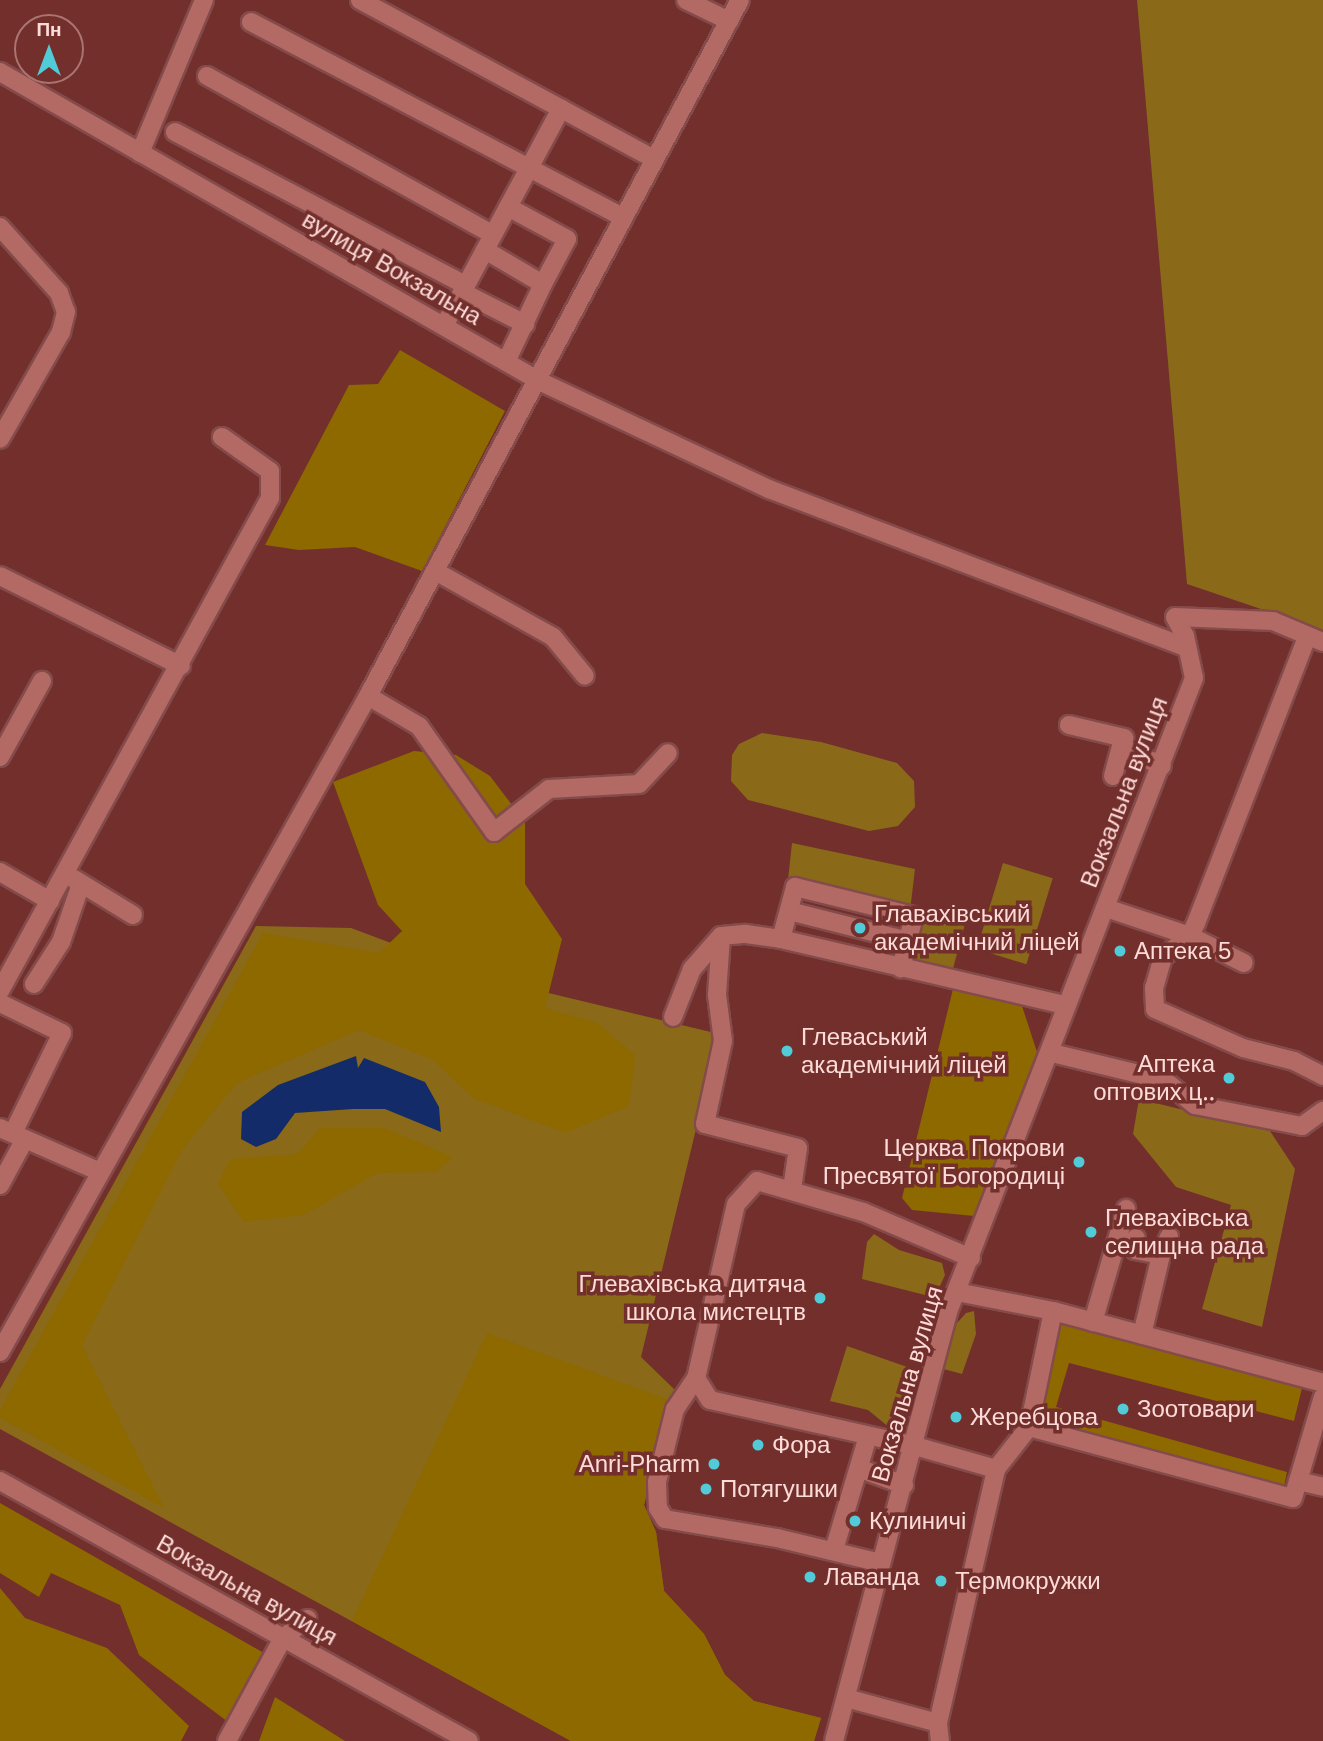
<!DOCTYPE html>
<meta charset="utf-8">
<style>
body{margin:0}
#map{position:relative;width:1323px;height:1741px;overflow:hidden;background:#722f2c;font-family:Arial,sans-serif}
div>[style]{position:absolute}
.green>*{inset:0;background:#8a6919;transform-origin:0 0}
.forest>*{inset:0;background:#8d6900}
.water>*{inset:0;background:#142b69}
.roads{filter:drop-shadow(2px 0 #834b4a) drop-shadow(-2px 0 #834b4a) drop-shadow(0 2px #834b4a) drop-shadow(0 -2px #834b4a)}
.minor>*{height:18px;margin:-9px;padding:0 9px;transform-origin:9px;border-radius:9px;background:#b36964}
.dots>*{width:19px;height:19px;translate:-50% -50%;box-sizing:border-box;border:4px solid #722f2c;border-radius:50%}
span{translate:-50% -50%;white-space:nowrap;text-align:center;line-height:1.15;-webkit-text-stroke:7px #722f2c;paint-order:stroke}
.street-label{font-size:24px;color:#fddbd8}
.poi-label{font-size:24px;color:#fddbd8}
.left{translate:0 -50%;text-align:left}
.right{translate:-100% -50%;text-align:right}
.north{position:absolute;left:14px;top:14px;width:70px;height:70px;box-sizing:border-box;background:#722f2c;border:2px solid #aa7471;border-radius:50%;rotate:0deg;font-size:19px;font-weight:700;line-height:28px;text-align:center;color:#fddbd8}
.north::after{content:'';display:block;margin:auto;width:24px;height:32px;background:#52cbd8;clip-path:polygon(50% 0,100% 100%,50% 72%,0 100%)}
</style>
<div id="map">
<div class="green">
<i style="clip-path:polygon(1137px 0,1323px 0,1323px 630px,1187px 584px)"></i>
<i style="clip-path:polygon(762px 733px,821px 742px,897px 763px,914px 781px,915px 807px,898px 826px,869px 831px,748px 800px,731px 781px,732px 755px,739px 744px)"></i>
<i style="clip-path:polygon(792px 843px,915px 869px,910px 911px,788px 880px)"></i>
<i style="left:1003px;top:863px;width:52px;height:90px;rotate:17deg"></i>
<i style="left:920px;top:914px;width:46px;height:48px;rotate:15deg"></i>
<i style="clip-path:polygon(256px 926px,351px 928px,482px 977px,719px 1034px,641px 1357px,676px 1391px,644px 1505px,656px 1532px,664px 1591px,704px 1634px,725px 1675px,754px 1701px,821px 1718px,814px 1741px,571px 1741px,0 1429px,0 1389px)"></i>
<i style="clip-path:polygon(1139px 1099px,1270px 1131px,1295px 1169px,1262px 1327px,1202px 1309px,1231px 1205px,1176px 1187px,1133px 1134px)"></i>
<i style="clip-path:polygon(874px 1234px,899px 1250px,942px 1263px,945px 1275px,940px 1286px,925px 1295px,862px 1279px,867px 1242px)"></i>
<i style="clip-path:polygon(974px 1311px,976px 1334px,962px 1374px,940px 1368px,949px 1332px,966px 1313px)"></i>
<i style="clip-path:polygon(847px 1346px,913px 1369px,897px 1426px,890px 1428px,868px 1410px,830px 1401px)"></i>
</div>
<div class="forest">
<i style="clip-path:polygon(400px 350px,505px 411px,422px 571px,355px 547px,299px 550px,265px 545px,349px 385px,378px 384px)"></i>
<i style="clip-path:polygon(414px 751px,456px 755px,490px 776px,525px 822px,525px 884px,562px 939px,545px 1008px,596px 1022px,635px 1055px,629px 1106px,565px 1133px,473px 1098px,433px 1060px,359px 1030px,237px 1083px,182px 1150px,82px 1345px,164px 1508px,0 1418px,0 1410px,263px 933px,379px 953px,402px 931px,378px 905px,333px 782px)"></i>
<i style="clip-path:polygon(953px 989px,1022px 1006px,1039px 1058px,974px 1216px,912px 1210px,902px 1198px)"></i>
<i style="clip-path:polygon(320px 1128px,384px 1128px,453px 1157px,436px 1172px,377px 1173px,304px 1215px,244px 1222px,218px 1184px,230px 1159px,297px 1154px)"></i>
<i style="clip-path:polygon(1058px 1321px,1302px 1388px,1294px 1421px,1069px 1363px,1056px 1407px,1287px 1472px,1283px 1491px,1034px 1421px)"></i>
<i style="clip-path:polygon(487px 1333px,669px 1400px,644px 1505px,656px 1532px,664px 1591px,704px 1634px,725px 1675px,754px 1701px,821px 1718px,814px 1741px,571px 1741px,352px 1621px)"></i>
<i style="clip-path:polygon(0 1503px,264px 1653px,232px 1725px,139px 1655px,120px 1605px,51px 1573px,39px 1597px,0 1573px)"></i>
<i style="clip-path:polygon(0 1588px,25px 1618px,107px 1648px,189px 1726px,181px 1741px,0 1741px)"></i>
<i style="clip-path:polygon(275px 1697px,345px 1741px,259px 1741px)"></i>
</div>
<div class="water">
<i style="clip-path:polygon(356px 1056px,358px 1068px,364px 1058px,425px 1082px,439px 1107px,441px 1132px,385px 1109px,353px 1109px,295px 1113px,276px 1139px,256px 1147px,241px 1139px,242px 1112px,278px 1085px)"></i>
</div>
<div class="roads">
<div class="minor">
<i style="left:360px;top:0;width:324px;rotate:28.4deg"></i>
<i style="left:686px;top:0;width:48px;rotate:26deg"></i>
<i style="left:251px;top:22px;width:411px;rotate:27.7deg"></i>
<i style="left:0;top:72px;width:621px;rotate:29.82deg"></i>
<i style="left:539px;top:381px;width:254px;rotate:25.2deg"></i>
<i style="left:769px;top:489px;width:447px;rotate:20.8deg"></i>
<i style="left:207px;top:76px;width:326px;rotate:29deg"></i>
<i style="left:175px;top:132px;width:328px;rotate:27.8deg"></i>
<i style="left:140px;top:153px;width:166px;rotate:-67.3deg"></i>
<i style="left:508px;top:207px;width:67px;rotate:28.5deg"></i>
<i style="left:567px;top:239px;width:51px;rotate:118.1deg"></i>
<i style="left:0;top:227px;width:89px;rotate:48.2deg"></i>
<i style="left:59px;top:293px;width:20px;rotate:70deg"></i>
<i style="left:66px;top:312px;width:21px;rotate:104deg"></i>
<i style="left:61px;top:332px;width:123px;rotate:119.7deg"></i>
<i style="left:485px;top:250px;width:67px;rotate:30.4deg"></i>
<i style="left:543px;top:284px;width:86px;rotate:115.4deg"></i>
<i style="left:462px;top:292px;width:71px;rotate:26.9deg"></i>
<i style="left:444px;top:326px;width:247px;rotate:-61.7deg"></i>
<i style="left:435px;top:571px;width:135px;rotate:29.2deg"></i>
<i style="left:553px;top:637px;width:50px;rotate:50.6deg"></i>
<i style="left:0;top:576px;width:202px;rotate:26.4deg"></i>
<i style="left:1307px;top:637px;width:307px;rotate:111.2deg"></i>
<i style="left:1196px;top:923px;width:14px;rotate:115deg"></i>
<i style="left:1190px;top:936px;width:34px;rotate:142deg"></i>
<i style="left:1163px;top:957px;width:32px;rotate:106deg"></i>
<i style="left:1154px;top:988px;width:21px;rotate:87deg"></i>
<i style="left:1155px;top:1009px;width:96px;rotate:23.9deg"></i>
<i style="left:1243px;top:1048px;width:53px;rotate:14.3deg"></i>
<i style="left:1294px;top:1061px;width:33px;rotate:27deg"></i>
<i style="left:368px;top:696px;width:59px;rotate:30.5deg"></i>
<i style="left:419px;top:726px;width:130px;rotate:54.7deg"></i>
<i style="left:494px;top:832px;width:70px;rotate:-38deg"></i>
<i style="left:549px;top:789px;width:90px;rotate:-3.2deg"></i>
<i style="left:639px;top:784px;width:42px;rotate:-46.9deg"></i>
<i style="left:1069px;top:725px;width:57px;rotate:13.3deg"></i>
<i style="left:1124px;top:738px;width:9px;rotate:108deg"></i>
<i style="left:1121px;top:747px;width:45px;rotate:24.9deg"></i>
<i style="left:0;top:757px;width:87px;rotate:-61.1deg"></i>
<i style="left:1113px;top:776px;width:30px;rotate:-75deg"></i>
<i style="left:0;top:872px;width:58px;rotate:30.1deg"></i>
<i style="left:74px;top:879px;width:69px;rotate:31.4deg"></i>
<i style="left:1106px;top:908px;width:89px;rotate:18.4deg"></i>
<i style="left:1190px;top:936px;width:60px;rotate:26.6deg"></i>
<i style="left:789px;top:911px;width:123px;rotate:14.1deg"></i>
<i style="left:781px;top:939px;width:54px;rotate:-74.9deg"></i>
<i style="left:795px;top:887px;width:122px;rotate:13.7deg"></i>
<i style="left:914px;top:916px;width:54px;rotate:104deg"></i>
<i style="left:34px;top:984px;width:50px;rotate:-57.3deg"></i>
<i style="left:61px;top:942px;width:61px;rotate:-71deg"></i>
<i style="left:0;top:991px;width:562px;rotate:-61.29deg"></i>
<i style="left:270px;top:498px;width:27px;rotate:-90deg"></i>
<i style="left:270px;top:471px;width:59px;rotate:-144.7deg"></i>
<i style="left:0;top:1003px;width:69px;rotate:25.8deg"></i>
<i style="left:62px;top:1033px;width:111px;rotate:116.1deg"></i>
<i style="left:673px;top:1017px;width:52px;rotate:-68.4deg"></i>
<i style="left:692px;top:969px;width:44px;rotate:-48.7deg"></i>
<i style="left:1052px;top:1053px;width:115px;rotate:13.6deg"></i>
<i style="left:1164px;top:1080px;width:40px;rotate:39deg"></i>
<i style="left:1195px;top:1105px;width:109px;rotate:11.1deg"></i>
<i style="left:1302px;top:1126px;width:26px;rotate:-36deg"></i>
<i style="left:0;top:1128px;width:109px;rotate:23.7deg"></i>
<i style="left:0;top:1185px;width:52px;rotate:-61.5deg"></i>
<i style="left:792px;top:1189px;width:41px;rotate:-81.7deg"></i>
<i style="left:798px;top:1148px;width:96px;rotate:-165.5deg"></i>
<i style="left:705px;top:1124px;width:85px;rotate:-77.8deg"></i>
<i style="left:723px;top:1041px;width:46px;rotate:-97.4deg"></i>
<i style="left:717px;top:995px;width:59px;rotate:-86.1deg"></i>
<i style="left:721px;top:936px;width:25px;rotate:-5deg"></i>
<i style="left:746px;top:934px;width:35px;rotate:8deg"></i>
<i style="left:781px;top:939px;width:292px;rotate:13.1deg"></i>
<i style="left:1136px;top:1238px;width:12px;rotate:95deg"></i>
<i style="left:1135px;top:1250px;width:26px;rotate:11deg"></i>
<i style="left:1161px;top:1255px;width:82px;rotate:103.4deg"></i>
<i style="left:1161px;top:1255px;width:20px;rotate:-66deg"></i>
<i style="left:971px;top:1258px;width:117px;rotate:-156.9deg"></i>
<i style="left:863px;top:1212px;width:110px;rotate:-163.7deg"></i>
<i style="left:757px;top:1181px;width:31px;rotate:132deg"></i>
<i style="left:736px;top:1204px;width:179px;rotate:102.9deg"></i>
<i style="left:696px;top:1378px;width:26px;rotate:58deg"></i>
<i style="left:710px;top:1400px;width:210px;rotate:12.6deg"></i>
<i style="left:915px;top:1446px;width:84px;rotate:15.9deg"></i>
<i style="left:957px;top:1292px;width:98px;rotate:11.2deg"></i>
<i style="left:1053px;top:1311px;width:279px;rotate:14.9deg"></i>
<i style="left:1053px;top:1311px;width:118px;rotate:101.7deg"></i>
<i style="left:1029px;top:1427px;width:273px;rotate:15.1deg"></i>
<i style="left:1293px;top:1498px;width:105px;rotate:-73.5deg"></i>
<i style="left:1093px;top:1322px;width:118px;rotate:-73.7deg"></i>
<i style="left:0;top:1352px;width:752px;rotate:-60.71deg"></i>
<i style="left:368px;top:696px;width:789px;rotate:-61.88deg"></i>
<i style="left:696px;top:1378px;width:37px;rotate:124deg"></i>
<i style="left:675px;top:1409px;width:75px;rotate:103.9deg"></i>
<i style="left:657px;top:1482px;width:26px;rotate:88deg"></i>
<i style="left:658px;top:1508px;width:13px;rotate:58deg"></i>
<i style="left:665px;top:1519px;width:114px;rotate:9.6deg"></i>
<i style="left:777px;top:1538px;width:107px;rotate:13.5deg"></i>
<i style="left:861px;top:1469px;width:46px;rotate:20.4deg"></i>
<i style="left:0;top:1481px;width:536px;rotate:29deg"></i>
<i style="left:1298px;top:1481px;width:26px;rotate:13deg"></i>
<i style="left:834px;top:1550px;width:119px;rotate:-73.4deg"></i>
<i style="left:846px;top:1698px;width:95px;rotate:15.2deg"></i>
<i style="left:938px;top:1723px;width:18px;rotate:84deg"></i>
<i style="left:938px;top:1723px;width:261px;rotate:-77.1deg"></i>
<i style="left:996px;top:1469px;width:53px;rotate:-51.8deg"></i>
<i style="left:227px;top:1741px;width:117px;rotate:-61.5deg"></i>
<i style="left:283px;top:1638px;width:31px;rotate:-38deg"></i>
<i style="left:834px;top:1741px;width:444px;rotate:-75.1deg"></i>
<i style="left:948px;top:1312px;width:680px;rotate:-68.79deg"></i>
<i style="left:1194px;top:678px;width:43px;rotate:-102.1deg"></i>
<i style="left:1185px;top:636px;width:21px;rotate:-118deg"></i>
<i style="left:1175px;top:617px;width:98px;rotate:2.3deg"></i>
<i style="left:1273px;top:621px;width:54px;rotate:22.8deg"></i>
</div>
</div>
<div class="dots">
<i style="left:860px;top:928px;background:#52cbd8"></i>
<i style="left:1120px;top:951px;background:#52cbd8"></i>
<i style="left:787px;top:1051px;background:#52cbd8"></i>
<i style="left:1229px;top:1078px;background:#52cbd8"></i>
<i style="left:1079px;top:1162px;background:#52cbd8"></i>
<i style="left:1091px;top:1232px;background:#52cbd8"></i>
<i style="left:820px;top:1298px;background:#52cbd8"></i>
<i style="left:1123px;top:1409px;background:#52cbd8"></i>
<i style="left:956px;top:1417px;background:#52cbd8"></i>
<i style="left:758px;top:1445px;background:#52cbd8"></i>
<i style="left:714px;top:1464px;background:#52cbd8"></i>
<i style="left:706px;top:1489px;background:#52cbd8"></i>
<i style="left:855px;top:1521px;background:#52cbd8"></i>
<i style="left:810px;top:1577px;background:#52cbd8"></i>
<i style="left:941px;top:1581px;background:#52cbd8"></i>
</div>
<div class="street-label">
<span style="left:392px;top:268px;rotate:30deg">вулиця Вокзальна</span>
<span style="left:1124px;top:792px;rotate:-69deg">Вокзальна вулиця</span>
<span style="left:907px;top:1384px;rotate:-74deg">Вокзальна вулиця</span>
<span style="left:247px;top:1590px;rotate:29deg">Вокзальна вулиця</span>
</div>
<div class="poi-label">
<span class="left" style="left:874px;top:928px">Главахівський<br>академічний ліцей</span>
<span class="left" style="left:1134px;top:951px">Аптека 5</span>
<span class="left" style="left:801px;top:1051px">Глеваський<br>академічний ліцей</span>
<span class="right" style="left:1215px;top:1078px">Аптека<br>оптових ц‥</span>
<span class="right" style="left:1065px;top:1162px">Церква Покрови<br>Пресвятої Богородиці</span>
<span class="left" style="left:1105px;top:1232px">Глевахівська<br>селищна рада</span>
<span class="right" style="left:806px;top:1298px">Глевахівська дитяча<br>школа мистецтв</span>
<span class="left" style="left:1137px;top:1409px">Зоотовари</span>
<span class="left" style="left:970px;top:1417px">Жеребцова</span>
<span class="left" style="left:772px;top:1445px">Фора</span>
<span class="right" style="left:700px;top:1464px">Anri-Pharm</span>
<span class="left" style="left:720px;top:1489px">Потягушки</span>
<span class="left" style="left:869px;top:1521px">Кулиничі</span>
<span class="left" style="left:824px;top:1577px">Лаванда</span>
<span class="left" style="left:955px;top:1581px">Термокружки</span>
</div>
<div class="north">Пн</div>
</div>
